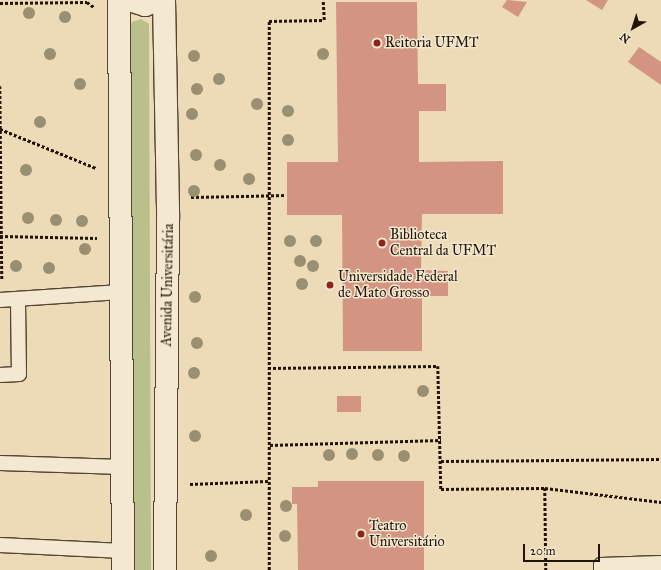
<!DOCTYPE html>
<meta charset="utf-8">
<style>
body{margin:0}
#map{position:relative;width:661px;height:570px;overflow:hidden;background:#ecdbb6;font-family:"IM FELL Great Primer",serif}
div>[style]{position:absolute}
.green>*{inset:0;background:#bac08c}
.building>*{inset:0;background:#d39582;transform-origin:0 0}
.path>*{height:2.5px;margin-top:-1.25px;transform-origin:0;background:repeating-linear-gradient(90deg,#221307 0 3px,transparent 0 5px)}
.roads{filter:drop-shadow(1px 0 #544533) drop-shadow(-1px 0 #544533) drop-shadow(0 1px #544533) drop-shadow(0 -1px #544533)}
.service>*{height:14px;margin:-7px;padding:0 7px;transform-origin:7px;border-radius:7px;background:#f3e8d0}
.tertiary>*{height:22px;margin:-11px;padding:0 11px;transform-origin:11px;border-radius:11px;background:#f3e8d0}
.trees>*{width:12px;height:12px;margin:-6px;border-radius:50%;background:#9a8f70}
.dots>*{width:11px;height:11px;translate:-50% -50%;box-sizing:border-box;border:2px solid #f3e8d0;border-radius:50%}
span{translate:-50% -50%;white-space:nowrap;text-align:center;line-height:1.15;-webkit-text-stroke:3px #f3e8d0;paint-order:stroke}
.poi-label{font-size:14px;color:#221307}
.left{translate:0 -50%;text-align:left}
.street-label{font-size:14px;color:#221307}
.north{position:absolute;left:613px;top:8px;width:40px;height:40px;-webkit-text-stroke:3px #f3e8d0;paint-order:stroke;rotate:219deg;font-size:11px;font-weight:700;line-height:16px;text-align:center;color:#221307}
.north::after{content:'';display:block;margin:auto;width:14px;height:18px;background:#221307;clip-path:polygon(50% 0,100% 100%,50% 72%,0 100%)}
.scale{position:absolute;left:523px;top:544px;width:77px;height:18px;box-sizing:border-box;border:2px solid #221307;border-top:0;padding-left:5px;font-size:12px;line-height:14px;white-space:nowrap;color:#221307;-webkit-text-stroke:3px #f3e8d0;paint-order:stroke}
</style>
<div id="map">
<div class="green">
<i style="clip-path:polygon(141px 19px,149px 24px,151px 570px,133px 570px,130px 27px,132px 22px)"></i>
</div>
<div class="building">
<i style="clip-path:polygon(507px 0,527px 2px,518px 17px,502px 7px)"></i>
<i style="clip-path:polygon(586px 0,608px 0,602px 10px)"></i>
<i style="clip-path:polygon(336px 2px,417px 2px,418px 84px,446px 84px,446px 111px,419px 111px,419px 162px,503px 161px,503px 214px,422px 214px,421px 270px,448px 271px,448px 296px,422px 296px,422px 351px,343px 351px,342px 215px,287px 215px,287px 162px,338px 162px)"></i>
<i style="clip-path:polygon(639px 47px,661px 62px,661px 85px,628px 62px)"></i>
<i style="left:361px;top:396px;width:16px;height:24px;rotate:90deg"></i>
<i style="clip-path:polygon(318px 481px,424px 481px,424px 570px,298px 570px,297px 504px,292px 504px,292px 487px,318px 487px)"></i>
</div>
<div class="path">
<i style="left:0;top:3px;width:87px;rotate:-0.7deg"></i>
<i style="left:87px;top:2px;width:9px;rotate:36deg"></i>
<i style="left:0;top:86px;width:193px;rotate:89.4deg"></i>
<i style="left:0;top:129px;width:104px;rotate:22.1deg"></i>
<i style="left:191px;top:197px;width:95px;rotate:-1.2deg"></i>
<i style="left:0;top:236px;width:97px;rotate:1.2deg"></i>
<i style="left:268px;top:368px;width:170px;rotate:-0.7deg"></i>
<i style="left:438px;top:366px;width:123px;rotate:88.6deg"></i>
<i style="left:441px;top:489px;width:104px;rotate:-0.6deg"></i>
<i style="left:545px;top:488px;width:82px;rotate:89.3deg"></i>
<i style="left:270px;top:445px;width:171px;rotate:-1.7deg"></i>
<i style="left:441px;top:461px;width:220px;rotate:-0.5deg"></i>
<i style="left:190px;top:484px;width:78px;rotate:-2.2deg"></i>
<i style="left:545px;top:488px;width:117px;rotate:6.9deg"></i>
<i style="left:269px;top:570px;width:549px;rotate:-90deg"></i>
<i style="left:269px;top:21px;width:55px;rotate:-1deg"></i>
<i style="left:324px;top:20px;width:20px;rotate:-93deg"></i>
</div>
<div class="roads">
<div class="service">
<i style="left:0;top:300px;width:121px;rotate:-3.8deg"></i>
<i style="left:0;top:375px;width:19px;rotate:-3deg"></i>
<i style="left:19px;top:374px;width:75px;rotate:-90.8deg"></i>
<i style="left:0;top:463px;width:122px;rotate:1.9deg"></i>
<i style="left:0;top:545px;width:123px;rotate:2.8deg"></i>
<i style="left:601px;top:570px;width:5px;rotate:-90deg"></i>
<i style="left:601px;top:565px;width:60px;rotate:-1.9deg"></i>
</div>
<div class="tertiary">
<i style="left:119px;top:0;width:570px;rotate:89.6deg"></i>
<i style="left:129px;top:0;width:17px;rotate:17deg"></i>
<i style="left:145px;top:5px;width:13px;rotate:-23deg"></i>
<i style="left:164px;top:0;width:218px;rotate:88.9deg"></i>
<i style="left:168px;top:218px;width:352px;rotate:90.5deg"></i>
</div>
</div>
<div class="trees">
<i style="left:29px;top:13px"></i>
<i style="left:65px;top:17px"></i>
<i style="left:50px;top:54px"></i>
<i style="left:323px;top:54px"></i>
<i style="left:194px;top:56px"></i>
<i style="left:219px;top:79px"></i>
<i style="left:80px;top:84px"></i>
<i style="left:197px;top:89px"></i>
<i style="left:257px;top:104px"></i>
<i style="left:288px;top:111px"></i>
<i style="left:192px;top:114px"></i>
<i style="left:40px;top:122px"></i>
<i style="left:288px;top:140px"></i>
<i style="left:196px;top:155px"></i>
<i style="left:220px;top:165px"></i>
<i style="left:26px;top:170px"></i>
<i style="left:249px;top:179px"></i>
<i style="left:194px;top:191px"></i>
<i style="left:28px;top:218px"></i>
<i style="left:56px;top:220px"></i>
<i style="left:82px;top:221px"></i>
<i style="left:290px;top:241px"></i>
<i style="left:316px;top:241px"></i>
<i style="left:85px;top:249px"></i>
<i style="left:300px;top:261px"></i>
<i style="left:16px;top:266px"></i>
<i style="left:313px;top:266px"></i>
<i style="left:49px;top:268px"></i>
<i style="left:302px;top:284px"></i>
<i style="left:195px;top:297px"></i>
<i style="left:197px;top:343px"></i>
<i style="left:194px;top:373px"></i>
<i style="left:423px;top:391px"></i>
<i style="left:195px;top:436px"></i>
<i style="left:352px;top:454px"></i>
<i style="left:329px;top:455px"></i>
<i style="left:378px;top:455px"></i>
<i style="left:404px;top:456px"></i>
<i style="left:286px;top:506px"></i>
<i style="left:246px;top:515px"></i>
<i style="left:285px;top:536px"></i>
<i style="left:211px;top:556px"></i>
</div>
<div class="dots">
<i style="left:377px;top:43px;background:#8f2418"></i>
<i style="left:382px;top:243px;background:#8f2418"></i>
<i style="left:330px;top:285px;background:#8f2418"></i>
<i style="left:361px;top:534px;background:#8f2418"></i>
</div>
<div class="poi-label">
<span class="left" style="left:385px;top:43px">Reitoria UFMT</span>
<span class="left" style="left:390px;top:243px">Biblioteca<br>Central da UFMT</span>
<span class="left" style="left:338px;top:285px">Universidade Federal<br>de Mato Grosso</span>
<span class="left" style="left:369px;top:534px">Teatro<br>Universitário</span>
</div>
<div class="street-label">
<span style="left:168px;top:285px;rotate:-89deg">Avenida Universitária</span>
</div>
<div class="north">N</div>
<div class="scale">20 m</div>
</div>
